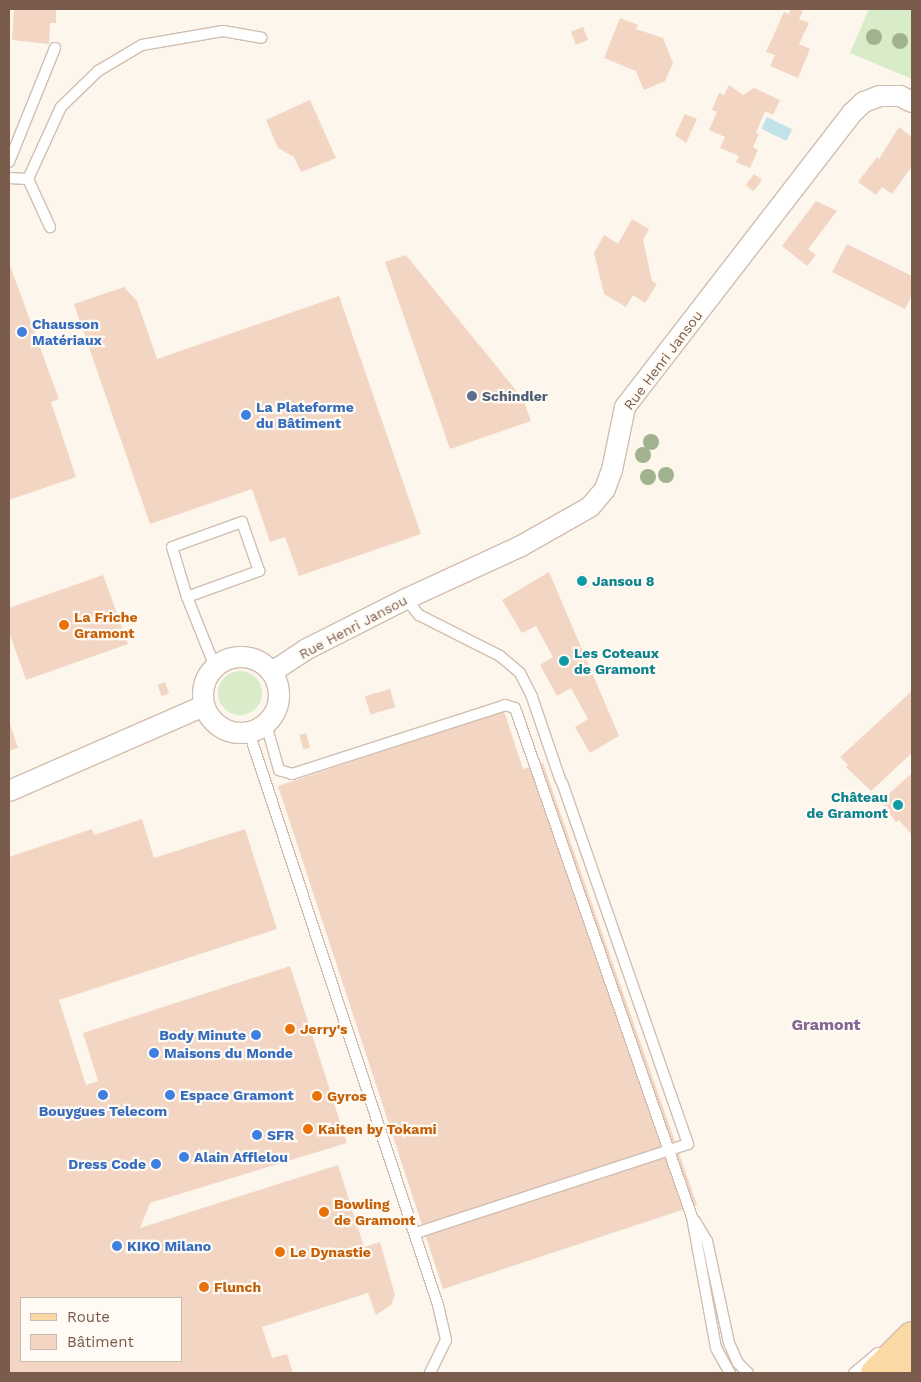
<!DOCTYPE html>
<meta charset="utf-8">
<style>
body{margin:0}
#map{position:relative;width:921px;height:1382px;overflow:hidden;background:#fdf6ec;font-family:"Work Sans",sans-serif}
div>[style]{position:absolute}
.green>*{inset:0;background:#d8ecc9}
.round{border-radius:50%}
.water>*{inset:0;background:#bfe3e8;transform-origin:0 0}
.building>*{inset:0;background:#f3d5c3;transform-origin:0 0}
.roads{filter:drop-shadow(1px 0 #d1beb0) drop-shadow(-1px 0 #d1beb0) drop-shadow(0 1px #d1beb0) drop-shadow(0 -1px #d1beb0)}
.service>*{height:10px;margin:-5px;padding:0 5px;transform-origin:5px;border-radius:5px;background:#fff}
.minor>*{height:20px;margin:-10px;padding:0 10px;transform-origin:10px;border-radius:10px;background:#fff}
.minor>.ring{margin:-10px;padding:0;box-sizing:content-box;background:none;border:20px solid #fff;border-radius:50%}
.primary>*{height:28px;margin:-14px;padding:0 14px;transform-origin:14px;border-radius:14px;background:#fbd9a5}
.trees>*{width:16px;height:16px;margin:-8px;border-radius:50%;background:#a0b28e}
.dots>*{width:14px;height:14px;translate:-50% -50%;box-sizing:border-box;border:2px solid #fffaf3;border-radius:50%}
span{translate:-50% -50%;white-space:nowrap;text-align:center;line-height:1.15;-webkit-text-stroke:4.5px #fffaf3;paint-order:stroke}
.shop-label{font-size:14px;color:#366cbe;font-weight:700}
.left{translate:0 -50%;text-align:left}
.right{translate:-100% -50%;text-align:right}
.street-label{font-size:14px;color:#7a5c4d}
.service-label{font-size:14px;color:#4e5e75;font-weight:700}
.culture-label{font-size:14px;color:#0d838f;font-weight:700}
.food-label{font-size:14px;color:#c56008;font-weight:700}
.quarter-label{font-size:16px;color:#846695;font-weight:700}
.frame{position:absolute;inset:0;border:10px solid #7a5c4d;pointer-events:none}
.legend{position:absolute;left:20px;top:1297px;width:162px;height:65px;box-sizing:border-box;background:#fffaf3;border:1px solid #cabbb1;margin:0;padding:6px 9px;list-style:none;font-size:15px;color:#7a5c4d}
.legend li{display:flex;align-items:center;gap:10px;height:25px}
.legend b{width:25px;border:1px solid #cabbb1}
</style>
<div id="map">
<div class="green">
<i style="clip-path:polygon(869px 9px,912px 9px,912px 79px,850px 53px)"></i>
<i class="round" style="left:218px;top:671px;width:44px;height:44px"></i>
</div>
<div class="water">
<i style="left:767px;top:117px;width:28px;height:13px;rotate:26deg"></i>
</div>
<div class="building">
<i style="clip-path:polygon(14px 9px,56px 9px,56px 23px,50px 23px,49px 44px,12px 40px)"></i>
<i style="clip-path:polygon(791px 9px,803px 11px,799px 19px,809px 23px,799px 44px,810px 49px,798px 78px,770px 66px,775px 55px,766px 52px,784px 12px,789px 14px)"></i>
<i style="clip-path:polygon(620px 18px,638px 25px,636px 29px,663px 38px,673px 63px,665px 81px,644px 90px,636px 71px,604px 58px)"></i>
<i style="left:583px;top:27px;width:14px;height:13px;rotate:69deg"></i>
<i style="clip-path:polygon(729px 85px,743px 95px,754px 88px,780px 100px,773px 115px,765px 111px,756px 133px,759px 134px,753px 147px,758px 150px,750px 168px,736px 162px,739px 156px,720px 148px,725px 137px,709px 130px,717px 112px,712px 110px,719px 93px,724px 95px)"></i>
<i style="clip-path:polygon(310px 100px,336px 158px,301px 172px,294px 157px,278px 148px,266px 120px)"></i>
<i style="clip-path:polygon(685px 114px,697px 119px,686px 143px,675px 135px)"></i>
<i style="clip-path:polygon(899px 127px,912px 137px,912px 166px,892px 194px,882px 187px,876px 195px,858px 182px,877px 157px,879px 159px)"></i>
<i style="left:754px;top:174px;width:10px;height:14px;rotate:37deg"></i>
<i style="clip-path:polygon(816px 201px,837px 211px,808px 249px,816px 255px,807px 266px,782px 246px)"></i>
<i style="clip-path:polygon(632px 219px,649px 229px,643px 240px,652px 281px,657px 284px,645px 303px,633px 295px,626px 307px,604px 294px,594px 253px,604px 235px,618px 244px)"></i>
<i style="clip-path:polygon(847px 244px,912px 276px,912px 295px,905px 309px,832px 272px)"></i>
<i style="clip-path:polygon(406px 255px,523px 399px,531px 421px,450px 449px,385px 262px)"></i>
<i style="clip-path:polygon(9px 263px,59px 399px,51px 402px,76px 477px,9px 500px)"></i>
<i style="clip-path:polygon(124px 287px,137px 301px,157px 359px,339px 296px,421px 534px,299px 576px,285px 537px,270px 542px,252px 489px,150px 524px,74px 304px)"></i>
<i style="clip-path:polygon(549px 572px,619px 736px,590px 753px,575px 727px,588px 719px,571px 688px,557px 696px,540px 665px,553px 657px,536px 626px,522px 633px,502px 600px)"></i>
<i style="left:583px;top:573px;width:14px;height:8px;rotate:65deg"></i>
<i style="clip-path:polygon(103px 575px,128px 644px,26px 680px,9px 632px,9px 608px)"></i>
<i style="left:165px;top:682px;width:12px;height:8px;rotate:70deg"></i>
<i style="left:390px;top:689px;width:19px;height:26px;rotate:74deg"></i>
<i style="clip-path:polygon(912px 691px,912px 753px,871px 791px,846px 767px,848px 765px,840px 757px)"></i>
<i style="clip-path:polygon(504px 711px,523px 769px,543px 763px,697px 1205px,443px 1289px,278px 786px)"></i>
<i style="clip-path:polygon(9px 721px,18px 748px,9px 751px)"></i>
<i style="left:306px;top:733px;width:15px;height:7px;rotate:74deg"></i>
<i style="clip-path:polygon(912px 773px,912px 835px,899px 820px,896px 822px,881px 801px)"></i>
<i style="clip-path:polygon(evenodd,142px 819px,154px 858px,245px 829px,277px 929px,59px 1000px,86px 1085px,98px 1081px,83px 1033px,290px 966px,347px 1143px,150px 1203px,140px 1228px,338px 1165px,364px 1247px,380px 1242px,395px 1295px,391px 1305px,376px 1315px,368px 1293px,262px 1327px,272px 1358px,287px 1354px,293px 1373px,9px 1373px,9px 857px,92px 829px,94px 835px,142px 819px,21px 1298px,181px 1298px,181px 1361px,21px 1361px,21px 1298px)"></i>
</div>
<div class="roads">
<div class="service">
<i style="left:9px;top:162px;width:123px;rotate:-68deg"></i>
<i style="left:9px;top:178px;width:19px;rotate:3deg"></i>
<i style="left:28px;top:179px;width:53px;rotate:65.4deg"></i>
<i style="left:28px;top:179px;width:79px;rotate:-65.4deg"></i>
<i style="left:61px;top:107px;width:52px;rotate:-44.2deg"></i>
<i style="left:98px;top:71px;width:51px;rotate:-30.6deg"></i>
<i style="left:142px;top:45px;width:82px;rotate:-9.8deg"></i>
<i style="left:223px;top:31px;width:39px;rotate:10deg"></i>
<i style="left:187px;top:597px;width:77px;rotate:-19.9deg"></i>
<i style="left:259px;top:571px;width:52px;rotate:-109.1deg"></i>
<i style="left:242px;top:522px;width:74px;rotate:160.3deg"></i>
<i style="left:172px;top:547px;width:52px;rotate:73.3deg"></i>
<i style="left:187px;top:597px;width:75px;rotate:68.2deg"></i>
<i style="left:406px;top:599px;width:21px;rotate:51deg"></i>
<i style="left:419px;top:615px;width:91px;rotate:26.8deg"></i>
<i style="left:500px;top:656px;width:26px;rotate:40deg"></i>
<i style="left:520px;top:673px;width:27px;rotate:63deg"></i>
<i style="left:532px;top:697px;width:87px;rotate:71.1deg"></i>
<i style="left:266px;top:724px;width:48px;rotate:74.2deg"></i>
<i style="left:279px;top:770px;width:14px;rotate:17deg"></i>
<i style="left:292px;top:774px;width:224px;rotate:-17.9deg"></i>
<i style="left:505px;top:705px;width:10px;rotate:17deg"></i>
<i style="left:515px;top:708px;width:539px;rotate:70.83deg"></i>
<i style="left:692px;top:1217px;width:133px;rotate:79.6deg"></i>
<i style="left:716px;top:1348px;width:29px;rotate:61deg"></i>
<i style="left:249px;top:732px;width:603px;rotate:71.75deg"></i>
<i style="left:438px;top:1305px;width:36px;rotate:77deg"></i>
<i style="left:446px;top:1340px;width:37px;rotate:116deg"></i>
<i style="left:695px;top:1221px;width:23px;rotate:59deg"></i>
<i style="left:707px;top:1241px;width:104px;rotate:77.8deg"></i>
<i style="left:729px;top:1343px;width:22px;rotate:66deg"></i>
<i style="left:738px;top:1363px;width:14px;rotate:45deg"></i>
<i style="left:416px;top:1233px;width:286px;rotate:-18.1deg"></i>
<i style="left:688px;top:1144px;width:382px;rotate:-109.2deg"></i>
<i style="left:854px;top:1373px;width:31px;rotate:-40deg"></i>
</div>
<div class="minor">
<i class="ring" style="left:203px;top:657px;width:56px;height:56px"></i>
<i style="left:272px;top:672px;width:42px;rotate:-33.3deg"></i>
<i style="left:307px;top:649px;width:111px;rotate:-26.8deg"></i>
<i style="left:406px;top:599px;width:127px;rotate:-24.7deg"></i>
<i style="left:521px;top:546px;width:79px;rotate:-29.5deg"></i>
<i style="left:590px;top:507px;width:23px;rotate:-50deg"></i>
<i style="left:605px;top:489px;width:20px;rotate:-70deg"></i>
<i style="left:612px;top:470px;width:64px;rotate:-78.3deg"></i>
<i style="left:625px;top:407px;width:371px;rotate:-52.3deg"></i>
<i style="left:852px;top:113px;width:16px;rotate:-43deg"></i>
<i style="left:864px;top:102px;width:17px;rotate:-21deg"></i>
<i style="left:880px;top:96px;width:20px"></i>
<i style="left:900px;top:96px;width:13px;rotate:27deg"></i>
<i style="left:9px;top:791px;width:213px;rotate:-23.6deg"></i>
</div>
<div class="primary">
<i style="left:875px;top:1373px;width:52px;rotate:-45deg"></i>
<i style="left:905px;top:1373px;width:10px;rotate:-45deg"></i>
</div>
</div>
<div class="trees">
<i style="left:874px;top:37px"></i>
<i style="left:900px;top:41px"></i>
<i style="left:651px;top:442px"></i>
<i style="left:643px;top:455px"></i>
<i style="left:666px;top:475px"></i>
<i style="left:648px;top:477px"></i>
</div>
<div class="dots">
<i style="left:22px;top:332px;background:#3f7fe0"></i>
<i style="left:472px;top:396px;background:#5c6f8a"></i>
<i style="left:246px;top:415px;background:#3f7fe0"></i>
<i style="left:582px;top:581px;background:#0f9aa8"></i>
<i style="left:64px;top:625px;background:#e8710a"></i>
<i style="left:564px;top:661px;background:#0f9aa8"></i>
<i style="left:898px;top:805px;background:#0f9aa8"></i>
<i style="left:290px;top:1029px;background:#e8710a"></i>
<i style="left:256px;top:1035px;background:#3f7fe0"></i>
<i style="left:154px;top:1053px;background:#3f7fe0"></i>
<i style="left:103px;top:1095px;background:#3f7fe0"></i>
<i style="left:170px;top:1095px;background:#3f7fe0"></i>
<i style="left:317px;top:1096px;background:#e8710a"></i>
<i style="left:308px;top:1129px;background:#e8710a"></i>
<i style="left:257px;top:1135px;background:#3f7fe0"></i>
<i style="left:184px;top:1157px;background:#3f7fe0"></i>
<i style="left:156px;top:1164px;background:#3f7fe0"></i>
<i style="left:324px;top:1212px;background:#e8710a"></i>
<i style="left:117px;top:1246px;background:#3f7fe0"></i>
<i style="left:280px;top:1252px;background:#e8710a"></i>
<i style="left:204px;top:1287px;background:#e8710a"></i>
</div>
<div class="shop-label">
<span class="left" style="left:32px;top:332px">Chausson<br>Matériaux</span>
<span class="left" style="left:256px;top:415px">La Plateforme<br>du Bâtiment</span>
<span class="right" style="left:246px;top:1035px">Body Minute</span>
<span class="left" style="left:164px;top:1053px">Maisons du Monde</span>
<span class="left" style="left:180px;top:1095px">Espace Gramont</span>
<span style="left:103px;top:1111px">Bouygues Telecom</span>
<span class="left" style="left:267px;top:1135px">SFR</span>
<span class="left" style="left:194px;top:1157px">Alain Afflelou</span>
<span class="right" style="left:146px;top:1164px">Dress Code</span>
<span class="left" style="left:127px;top:1246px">KIKO Milano</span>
</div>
<div class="street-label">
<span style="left:663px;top:360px;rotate:-53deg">Rue Henri Jansou</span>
<span style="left:353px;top:627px;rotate:-28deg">Rue Henri Jansou</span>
</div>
<div class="service-label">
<span class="left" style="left:482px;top:396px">Schindler</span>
</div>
<div class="culture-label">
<span class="left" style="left:592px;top:581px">Jansou 8</span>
<span class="left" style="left:574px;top:661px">Les Coteaux<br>de Gramont</span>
<span class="right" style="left:888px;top:805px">Château<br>de Gramont</span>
</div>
<div class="food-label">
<span class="left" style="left:74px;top:625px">La Friche<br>Gramont</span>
<span class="left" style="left:300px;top:1029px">Jerry's</span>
<span class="left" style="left:327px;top:1096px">Gyros</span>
<span class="left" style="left:318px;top:1129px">Kaiten by Tokami</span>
<span class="left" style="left:334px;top:1212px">Bowling<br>de Gramont</span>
<span class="left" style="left:290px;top:1252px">Le Dynastie</span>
<span class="left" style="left:214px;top:1287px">Flunch</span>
</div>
<div class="quarter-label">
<span style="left:826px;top:1025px">Gramont</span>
</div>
<div class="frame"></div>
<ul class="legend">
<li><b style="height:6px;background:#fbd9a5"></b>Route</li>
<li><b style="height:14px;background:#f3d5c3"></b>Bâtiment</li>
</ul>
</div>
